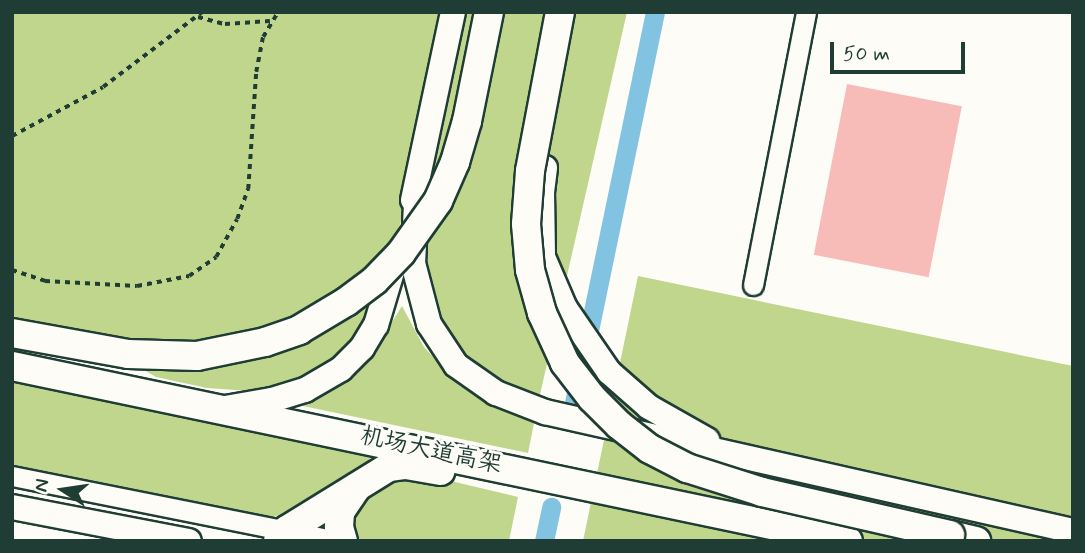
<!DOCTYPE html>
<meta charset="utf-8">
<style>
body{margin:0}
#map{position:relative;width:1085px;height:553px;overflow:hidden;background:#fdfcf7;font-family:Mynerve,"LXGW WenKai TC",sans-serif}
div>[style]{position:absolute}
.green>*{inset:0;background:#c0d68c}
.canal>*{height:19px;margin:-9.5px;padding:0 9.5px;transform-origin:9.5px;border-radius:9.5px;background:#82c3e2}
.building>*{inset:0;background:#f8bcb8;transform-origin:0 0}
.path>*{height:3.5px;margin-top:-1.75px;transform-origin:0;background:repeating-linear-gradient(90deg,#1f3d34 0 5px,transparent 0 10px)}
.roads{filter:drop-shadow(2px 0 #1f3d34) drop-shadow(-2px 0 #1f3d34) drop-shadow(0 2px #1f3d34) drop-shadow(0 -2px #1f3d34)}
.minor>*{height:19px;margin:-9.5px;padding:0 9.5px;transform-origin:9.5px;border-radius:9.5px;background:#fdfcf7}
.major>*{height:24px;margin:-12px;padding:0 12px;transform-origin:12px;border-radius:12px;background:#fdfcf7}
.highway>*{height:28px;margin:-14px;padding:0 14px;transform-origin:14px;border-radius:14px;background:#fdfcf7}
.bridges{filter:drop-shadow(2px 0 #1f3d34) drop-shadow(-2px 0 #1f3d34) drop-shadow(0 2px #1f3d34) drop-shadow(0 -2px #1f3d34)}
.highway-bridge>*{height:28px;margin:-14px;padding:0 14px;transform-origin:14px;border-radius:14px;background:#fdfcf7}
span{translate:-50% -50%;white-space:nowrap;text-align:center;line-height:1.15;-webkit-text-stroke:6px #fdfcf7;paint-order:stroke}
.street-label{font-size:24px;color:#1f3d34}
.frame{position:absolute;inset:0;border:14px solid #1f3d34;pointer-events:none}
.north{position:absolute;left:28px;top:455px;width:70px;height:70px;-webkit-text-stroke:5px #fdfcf7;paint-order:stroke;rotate:282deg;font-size:19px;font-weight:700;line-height:28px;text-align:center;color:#1f3d34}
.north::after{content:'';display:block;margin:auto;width:24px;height:32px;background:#1f3d34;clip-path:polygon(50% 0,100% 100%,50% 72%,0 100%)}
.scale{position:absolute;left:830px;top:42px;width:135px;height:32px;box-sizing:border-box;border:4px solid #1f3d34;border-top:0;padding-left:9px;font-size:21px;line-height:24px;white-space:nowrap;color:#1f3d34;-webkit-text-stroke:5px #fdfcf7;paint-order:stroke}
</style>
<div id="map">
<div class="green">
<i style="clip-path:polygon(12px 12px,444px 12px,415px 167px,381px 297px,349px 350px,319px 374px,285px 386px,250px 391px,207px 388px,156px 377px,96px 342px,12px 325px)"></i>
<i style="clip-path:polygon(461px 12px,627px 12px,539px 399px,514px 392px,460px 352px,449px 339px,422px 279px,428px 177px)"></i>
<i style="clip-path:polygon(638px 276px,1073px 366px,1073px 541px,583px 541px)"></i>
<i style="clip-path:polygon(402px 306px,424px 347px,459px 385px,486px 403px,534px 423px,528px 453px,303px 406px,303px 402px,380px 341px)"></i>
<i style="clip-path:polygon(12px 381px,363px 449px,368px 452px,370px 459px,364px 467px,285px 514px,264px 519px,12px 472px)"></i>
<i style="clip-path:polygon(417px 473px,518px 497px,509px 541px,361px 541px,351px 533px,349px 507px,384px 478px)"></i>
</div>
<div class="canal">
<i style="left:574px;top:403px;width:399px;rotate:-78.3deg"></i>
<i style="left:544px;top:541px;width:35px;rotate:-78deg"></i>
</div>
<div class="building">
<i style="left:847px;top:84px;width:117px;height:174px;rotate:11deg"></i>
</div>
<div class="path">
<i style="left:198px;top:17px;width:28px;rotate:15deg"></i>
<i style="left:225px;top:24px;width:45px;rotate:-3.8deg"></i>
<i style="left:12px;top:136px;width:103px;rotate:-28.3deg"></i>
<i style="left:103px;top:87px;width:124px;rotate:-37.1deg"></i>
<i style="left:12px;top:270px;width:35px;rotate:18deg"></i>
<i style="left:45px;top:281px;width:92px;rotate:3.1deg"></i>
<i style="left:137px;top:286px;width:53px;rotate:-10.9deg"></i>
<i style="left:189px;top:276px;width:33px;rotate:-35deg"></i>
<i style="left:216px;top:257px;width:43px;rotate:-61.1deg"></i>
<i style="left:237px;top:219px;width:32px;rotate:-70deg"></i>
<i style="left:248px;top:189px;width:117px;rotate:-86.1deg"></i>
<i style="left:256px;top:72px;width:36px;rotate:-79deg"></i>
<i style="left:263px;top:37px;width:29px;rotate:-59deg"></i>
</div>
<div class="roads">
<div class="minor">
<i style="left:753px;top:285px;width:278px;rotate:-79deg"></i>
<i style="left:12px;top:476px;width:331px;rotate:11.3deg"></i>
</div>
<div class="major">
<i style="left:545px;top:168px;width:23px;rotate:97deg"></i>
<i style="left:542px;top:191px;width:66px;rotate:89.1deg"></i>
<i style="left:543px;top:257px;width:56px;rotate:66.7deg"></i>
<i style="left:565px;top:308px;width:78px;rotate:55.5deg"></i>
<i style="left:609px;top:372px;width:53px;rotate:41.2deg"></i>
<i style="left:649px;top:407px;width:67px;rotate:29.6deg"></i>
<i style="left:417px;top:185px;width:78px;rotate:92.9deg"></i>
<i style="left:413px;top:263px;width:63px;rotate:75.3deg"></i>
<i style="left:429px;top:324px;width:49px;rotate:56.6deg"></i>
<i style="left:456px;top:365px;width:49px;rotate:35deg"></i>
<i style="left:496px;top:393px;width:53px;rotate:21.2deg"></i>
<i style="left:545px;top:412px;width:541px;rotate:12.7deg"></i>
<i style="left:413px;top:200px;width:192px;rotate:-78deg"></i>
<i style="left:225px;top:408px;width:48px;rotate:-9.7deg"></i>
<i style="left:272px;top:400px;width:34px;rotate:-17deg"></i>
<i style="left:305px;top:390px;width:42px;rotate:-30.3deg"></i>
<i style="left:341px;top:369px;width:30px;rotate:-45deg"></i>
<i style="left:362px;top:348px;width:27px;rotate:-59deg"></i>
<i style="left:376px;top:325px;width:73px;rotate:-73.3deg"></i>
<i style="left:12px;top:507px;width:180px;rotate:10.9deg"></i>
</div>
<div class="highway">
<i style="left:12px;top:366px;width:854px;rotate:11.82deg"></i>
<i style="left:950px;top:535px;width:27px;rotate:13deg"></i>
<i style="left:278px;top:541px;width:14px;rotate:-51deg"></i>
<i style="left:287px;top:530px;width:120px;rotate:-31.7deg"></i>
<i style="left:389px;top:467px;width:17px;rotate:-7deg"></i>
<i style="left:406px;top:465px;width:35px;rotate:10deg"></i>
<i style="left:343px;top:541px;width:15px;rotate:-106deg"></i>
<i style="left:339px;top:527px;width:15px;rotate:-86deg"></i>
<i style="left:340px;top:512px;width:30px;rotate:-56deg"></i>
</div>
</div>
<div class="bridges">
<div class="highway-bridge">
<i style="left:560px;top:12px;width:162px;rotate:100.7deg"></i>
<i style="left:530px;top:171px;width:53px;rotate:94.3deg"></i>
<i style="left:526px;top:224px;width:46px;rotate:85deg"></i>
<i style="left:530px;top:270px;width:45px;rotate:74.4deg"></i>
<i style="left:542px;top:313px;width:55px;rotate:65.3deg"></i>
<i style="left:565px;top:363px;width:44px;rotate:52.4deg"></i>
<i style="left:592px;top:398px;width:38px;rotate:45deg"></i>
<i style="left:619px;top:425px;width:39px;rotate:38deg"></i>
<i style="left:650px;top:449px;width:42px;rotate:27.2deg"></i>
<i style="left:687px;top:468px;width:79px;rotate:17.7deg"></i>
<i style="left:762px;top:492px;width:193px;rotate:12.9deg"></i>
<i style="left:12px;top:333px;width:118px;rotate:10.3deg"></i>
<i style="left:128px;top:354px;width:69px;rotate:1.7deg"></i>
<i style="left:197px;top:356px;width:69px;rotate:-11.6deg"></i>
<i style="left:265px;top:342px;width:36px;rotate:-19deg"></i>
<i style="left:299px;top:330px;width:55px;rotate:-30.8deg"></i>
<i style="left:346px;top:302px;width:36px;rotate:-37deg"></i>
<i style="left:375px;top:280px;width:37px;rotate:-46deg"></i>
<i style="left:401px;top:253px;width:64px;rotate:-54.6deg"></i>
<i style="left:438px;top:201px;width:43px;rotate:-66.4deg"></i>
<i style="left:455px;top:162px;width:43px;rotate:-73.7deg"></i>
<i style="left:467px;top:121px;width:111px;rotate:-78.6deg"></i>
</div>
</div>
<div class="street-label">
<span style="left:431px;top:451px;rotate:12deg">机场大道高架</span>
</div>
<div class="frame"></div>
<div class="north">N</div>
<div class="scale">50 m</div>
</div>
